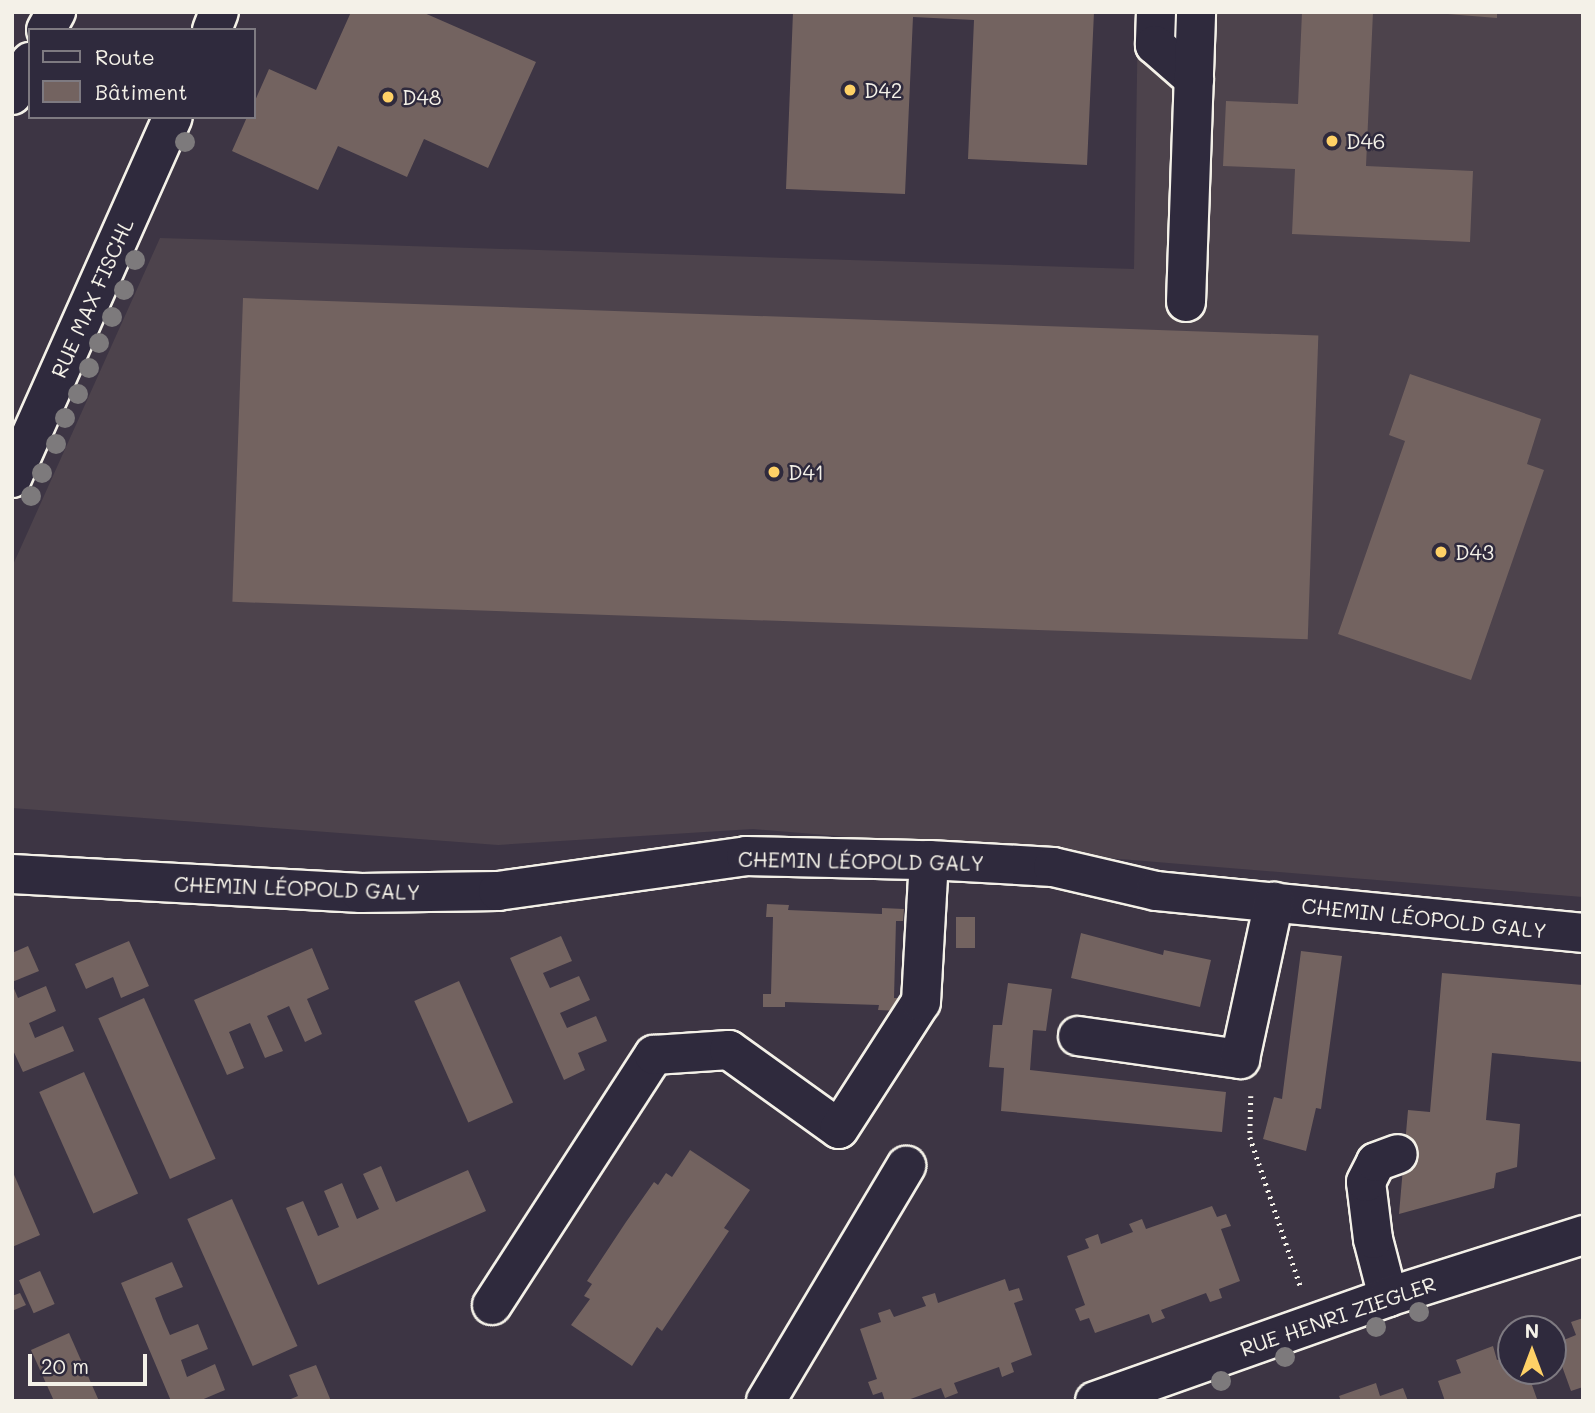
<!DOCTYPE html>
<meta charset="utf-8">
<style>
body{margin:0}
#map{position:relative;width:1595px;height:1413px;overflow:hidden;background:#3d3544;font-family:Mali,sans-serif}
div>[style]{position:absolute}
.built>*{inset:0;background:#4d434c}
.building>*{inset:0;background:#736360;transform-origin:0 0}
.path>*{height:4.5px;margin-top:-2.25px;transform-origin:0;background:repeating-linear-gradient(90deg,#f4f1e8 0 2px,transparent 0 7px)}
.roads{filter:drop-shadow(2px 0 #f4f1e8) drop-shadow(-2px 0 #f4f1e8) drop-shadow(0 2px #f4f1e8) drop-shadow(0 -2px #f4f1e8)}
.minor>*{height:38px;margin:-19px;padding:0 19px;transform-origin:19px;border-radius:19px;background:#2f2a3d}
.trees>*{width:20px;height:20px;margin:-10px;border-radius:50%;background:#7d7a7c}
.dots>*{width:19px;height:19px;translate:-50% -50%;box-sizing:border-box;border:4px solid #2f2a3d;border-radius:50%}
span{translate:-50% -50%;white-space:nowrap;text-align:center;line-height:1.15;-webkit-text-stroke:5px #2f2a3d;paint-order:stroke}
.poi-label{font-size:21px;color:#f4f1e8}
.left{translate:0 -50%;text-align:left}
.street-label{font-size:21px;color:#f4f1e8}
.frame{position:absolute;inset:0;border:14px solid #f4f1e8;pointer-events:none}
.legend{position:absolute;left:28px;top:28px;width:228px;height:91px;box-sizing:border-box;background:#2f2a3d;border:2px solid #7e7a81;margin:0;padding:9px 12px;list-style:none;font-size:21px;color:#f4f1e8}
.legend li{display:flex;align-items:center;gap:14px;height:35px}
.legend b{width:35px;border:2px solid #7e7a81}
.north{position:absolute;left:1497px;top:1315px;width:70px;height:70px;box-sizing:border-box;background:#2f2a3d;border:2px solid #7e7a81;border-radius:50%;rotate:0deg;font-size:19px;font-weight:700;line-height:28px;text-align:center;color:#f4f1e8}
.north::after{content:'';display:block;margin:auto;width:24px;height:32px;background:#ffd166;clip-path:polygon(50% 0,100% 100%,50% 72%,0 100%)}
.scale{position:absolute;left:28px;top:1354px;width:119px;height:32px;box-sizing:border-box;border:4px solid #f4f1e8;border-top:0;padding-left:9px;font-size:21px;line-height:24px;white-space:nowrap;color:#f4f1e8;-webkit-text-stroke:5px #2f2a3d;paint-order:stroke}
</style>
<div id="map">
<div class="built">
<i style="clip-path:polygon(1138px 12px,1583px 12px,1583px 897px,753px 829px,498px 845px,12px 808px,12px 567px,160px 238px,1134px 269px)"></i>
</div>
<div class="building">
<i style="clip-path:polygon(351px 12px,422px 12px,536px 62px,488px 168px,424px 139px,407px 177px,338px 146px,318px 190px,232px 151px,247px 117px,254px 117px,254px 103px,269px 69px,316px 90px)"></i>
<i style="clip-path:polygon(793px 12px,1094px 12px,1087px 165px,968px 159px,974px 20px,913px 17px,905px 194px,786px 189px)"></i>
<i style="clip-path:polygon(1302px 12px,1373px 12px,1366px 166px,1473px 171px,1470px 242px,1292px 234px,1295px 169px,1223px 166px,1226px 101px,1298px 104px)"></i>
<i style="clip-path:polygon(1423px 12px,1497px 12px,1497px 18px)"></i>
<i style="left:243px;top:298px;width:1076px;height:304px;rotate:2deg"></i>
<i style="clip-path:polygon(1410px 374px,1541px 419px,1527px 464px,1544px 470px,1471px 680px,1338px 634px,1405px 441px,1389px 435px)"></i>
<i style="clip-path:polygon(767px 904px,789px 905px,788px 910px,882px 914px,882px 908px,904px 909px,903px 921px,896px 921px,894px 998px,901px 998px,900px 1011px,878px 1010px,879px 1005px,785px 1002px,785px 1007px,763px 1007px,763px 994px,771px 994px,773px 917px,766px 917px)"></i>
<i style="left:956px;top:917px;width:19px;height:31px"></i>
<i style="clip-path:polygon(1081px 933px,1163px 955px,1164px 950px,1211px 960px,1200px 1007px,1071px 978px)"></i>
<i style="clip-path:polygon(561px 936px,572px 961px,543px 973px,550px 988px,579px 976px,590px 1000px,560px 1013px,567px 1028px,596px 1016px,607px 1041px,578px 1053px,585px 1070px,564px 1080px,510px 958px)"></i>
<i style="clip-path:polygon(129px 941px,149px 986px,121px 998px,113px 977px,86px 989px,75px 964px)"></i>
<i style="clip-path:polygon(28px 946px,39px 971px,12px 982px,12px 953px)"></i>
<i style="clip-path:polygon(312px 948px,329px 989px,307px 999px,322px 1034px,305px 1042px,289px 1006px,267px 1016px,283px 1051px,265px 1058px,250px 1023px,229px 1032px,244px 1068px,227px 1075px,194px 1000px)"></i>
<i style="clip-path:polygon(1301px 951px,1342px 956px,1321px 1109px,1316px 1108px,1306px 1151px,1263px 1139px,1274px 1097px,1282px 1099px)"></i>
<i style="clip-path:polygon(1442px 973px,1583px 985px,1583px 1062px,1492px 1053px,1486px 1120px,1520px 1124px,1517px 1167px,1496px 1173px,1494px 1188px,1399px 1214px,1408px 1110px,1430px 1112px)"></i>
<i style="left:459px;top:981px;width:133px;height:49px;rotate:66deg"></i>
<i style="clip-path:polygon(1008px 983px,1052px 989px,1046px 1031px,1033px 1030px,1030px 1070px,1226px 1092px,1222px 1132px,1001px 1111px,1004px 1068px,989px 1067px,993px 1025px,1002px 1025px)"></i>
<i style="clip-path:polygon(12px 984px,18px 998px,46px 986px,56px 1011px,29px 1023px,35px 1038px,63px 1026px,74px 1051px,23px 1072px,12px 1048px)"></i>
<i style="left:144px;top:998px;width:176px;height:50px;rotate:66deg"></i>
<i style="left:84px;top:1072px;width:133px;height:49px;rotate:66deg"></i>
<i style="clip-path:polygon(690px 1150px,750px 1190px,724px 1228px,729px 1231px,662px 1331px,657px 1327px,632px 1366px,571px 1325px,590px 1299px,584px 1296px,592px 1284px,587px 1281px,626px 1222px,654px 1182px,658px 1185px,666px 1173px,672px 1177px)"></i>
<i style="clip-path:polygon(381px 1166px,396px 1202px,468px 1170px,486px 1211px,318px 1285px,286px 1208px,303px 1201px,318px 1236px,339px 1227px,324px 1191px,342px 1183px,357px 1219px,379px 1209px,363px 1174px)"></i>
<i style="clip-path:polygon(12px 1170px,40px 1235px,12px 1247px)"></i>
<i style="left:232px;top:1199px;width:161px;height:49px;rotate:66deg"></i>
<i style="clip-path:polygon(1212px 1206px,1217px 1217px,1226px 1214px,1231px 1226px,1221px 1229px,1240px 1281px,1219px 1289px,1222px 1298px,1210px 1302px,1206px 1293px,1161px 1310px,1165px 1318px,1152px 1323px,1149px 1314px,1095px 1333px,1089px 1318px,1080px 1321px,1075px 1309px,1085px 1305px,1067px 1256px,1089px 1248px,1085px 1239px,1098px 1234px,1101px 1244px,1133px 1232px,1129px 1224px,1142px 1219px,1146px 1229px)"></i>
<i style="clip-path:polygon(172px 1262px,183px 1287px,155px 1298px,163px 1319px,170px 1335px,198px 1324px,208px 1349px,181px 1360px,187px 1377px,215px 1364px,225px 1390px,199px 1401px,171px 1401px,121px 1283px)"></i>
<i style="left:40px;top:1271px;width:36px;height:23px;rotate:66deg"></i>
<i style="clip-path:polygon(1005px 1279px,1009px 1291px,1019px 1288px,1023px 1300px,1014px 1303px,1032px 1355px,1011px 1363px,1014px 1372px,1002px 1377px,999px 1367px,954px 1383px,958px 1393px,945px 1398px,941px 1388px,905px 1401px,885px 1401px,882px 1392px,873px 1395px,868px 1382px,877px 1379px,860px 1329px,881px 1322px,878px 1313px,890px 1309px,894px 1317px,926px 1306px,922px 1297px,935px 1293px,938px 1303px)"></i>
<i style="clip-path:polygon(20px 1293px,26px 1305px,12px 1311px,12px 1296px)"></i>
<i style="clip-path:polygon(1583px 1318px,1583px 1387px,1571px 1391px,1554px 1344px,1576px 1335px,1571px 1322px)"></i>
<i style="clip-path:polygon(69px 1333px,99px 1401px,54px 1401px,31px 1350px)"></i>
<i style="clip-path:polygon(1493px 1346px,1497px 1360px,1511px 1355px,1511px 1371px,1527px 1371px,1537px 1399px,1445px 1401px,1438px 1381px,1461px 1373px,1456px 1360px)"></i>
<i style="clip-path:polygon(316px 1365px,331px 1401px,286px 1401px,298px 1396px,289px 1375px)"></i>
<i style="clip-path:polygon(1376px 1383px,1380px 1396px,1403px 1388px,1408px 1401px,1341px 1401px,1339px 1396px)"></i>
</div>
<div class="path">
<i style="left:1251px;top:1096px;width:41px;rotate:91.4deg"></i>
<i style="left:1250px;top:1137px;width:159px;rotate:71.3deg"></i>
</div>
<div class="roads">
<div class="minor">
<i style="left:1156px;top:12px;width:33px;rotate:92deg"></i>
<i style="left:1155px;top:45px;width:52px;rotate:41.1deg"></i>
<i style="left:46px;top:30px;width:21px;rotate:-61deg"></i>
<i style="left:212px;top:30px;width:19px;rotate:-69deg"></i>
<i style="left:12px;top:95px;width:38px;rotate:-61deg"></i>
<i style="left:1186px;top:302px;width:290px;rotate:-88deg"></i>
<i style="left:12px;top:478px;width:395px;rotate:-66deg"></i>
<i style="left:12px;top:874px;width:350px;rotate:3.1deg"></i>
<i style="left:361px;top:893px;width:137px;rotate:-0.8deg"></i>
<i style="left:498px;top:891px;width:250px;rotate:-8deg"></i>
<i style="left:746px;top:856px;width:183px;rotate:1.3deg"></i>
<i style="left:929px;top:860px;width:124px;rotate:3.2deg"></i>
<i style="left:1053px;top:867px;width:106px;rotate:13.1deg"></i>
<i style="left:1156px;top:891px;width:429px;rotate:5.6deg"></i>
<i style="left:1078px;top:1036px;width:164px;rotate:8.1deg"></i>
<i style="left:1240px;top:1059px;width:161px;rotate:-77.8deg"></i>
<i style="left:1388px;top:1297px;width:60px;rotate:-104.5deg"></i>
<i style="left:1373px;top:1239px;width:57px;rotate:-97deg"></i>
<i style="left:1366px;top:1182px;width:22px;rotate:-63deg"></i>
<i style="left:1376px;top:1162px;width:23px;rotate:-20deg"></i>
<i style="left:492px;top:1305px;width:298px;rotate:-57.1deg"></i>
<i style="left:654px;top:1055px;width:75px;rotate:-3.8deg"></i>
<i style="left:729px;top:1050px;width:135px;rotate:35.7deg"></i>
<i style="left:839px;top:1129px;width:151px;rotate:-57.2deg"></i>
<i style="left:921px;top:1002px;width:142px;rotate:-86.8deg"></i>
<i style="left:766px;top:1401px;width:274px;rotate:-59.2deg"></i>
<i style="left:1095px;top:1401px;width:311px;rotate:-19.5deg"></i>
<i style="left:1388px;top:1297px;width:205px;rotate:-17.6deg"></i>
</div>
</div>
<div class="trees">
<i style="left:185px;top:142px"></i>
<i style="left:135px;top:260px"></i>
<i style="left:124px;top:290px"></i>
<i style="left:112px;top:317px"></i>
<i style="left:99px;top:343px"></i>
<i style="left:89px;top:368px"></i>
<i style="left:78px;top:394px"></i>
<i style="left:65px;top:418px"></i>
<i style="left:56px;top:444px"></i>
<i style="left:42px;top:473px"></i>
<i style="left:31px;top:496px"></i>
<i style="left:1419px;top:1312px"></i>
<i style="left:1376px;top:1327px"></i>
<i style="left:1285px;top:1357px"></i>
<i style="left:1221px;top:1381px"></i>
</div>
<div class="dots">
<i style="left:850px;top:90px;background:#ffd166"></i>
<i style="left:388px;top:97px;background:#ffd166"></i>
<i style="left:1332px;top:141px;background:#ffd166"></i>
<i style="left:774px;top:472px;background:#ffd166"></i>
<i style="left:1441px;top:552px;background:#ffd166"></i>
</div>
<div class="poi-label">
<span class="left" style="left:864px;top:90px">D42</span>
<span class="left" style="left:402px;top:97px">D48</span>
<span class="left" style="left:1346px;top:141px">D46</span>
<span class="left" style="left:788px;top:472px">D41</span>
<span class="left" style="left:1455px;top:552px">D43</span>
</div>
<div class="street-label">
<span style="left:92px;top:298px;rotate:-66deg">RUE MAX FISCHL</span>
<span style="left:861px;top:861px;rotate:1deg">CHEMIN LÉOPOLD GALY</span>
<span style="left:297px;top:888px;rotate:2deg">CHEMIN LÉOPOLD GALY</span>
<span style="left:1424px;top:918px;rotate:6deg">CHEMIN LÉOPOLD GALY</span>
<span style="left:1338px;top:1316px;rotate:-19deg">RUE HENRI ZIEGLER</span>
</div>
<div class="frame"></div>
<ul class="legend">
<li><b style="height:9px;background:#2f2a3d"></b>Route</li>
<li><b style="height:19px;background:#736360"></b>Bâtiment</li>
</ul>
<div class="north">N</div>
<div class="scale">20 m</div>
</div>
